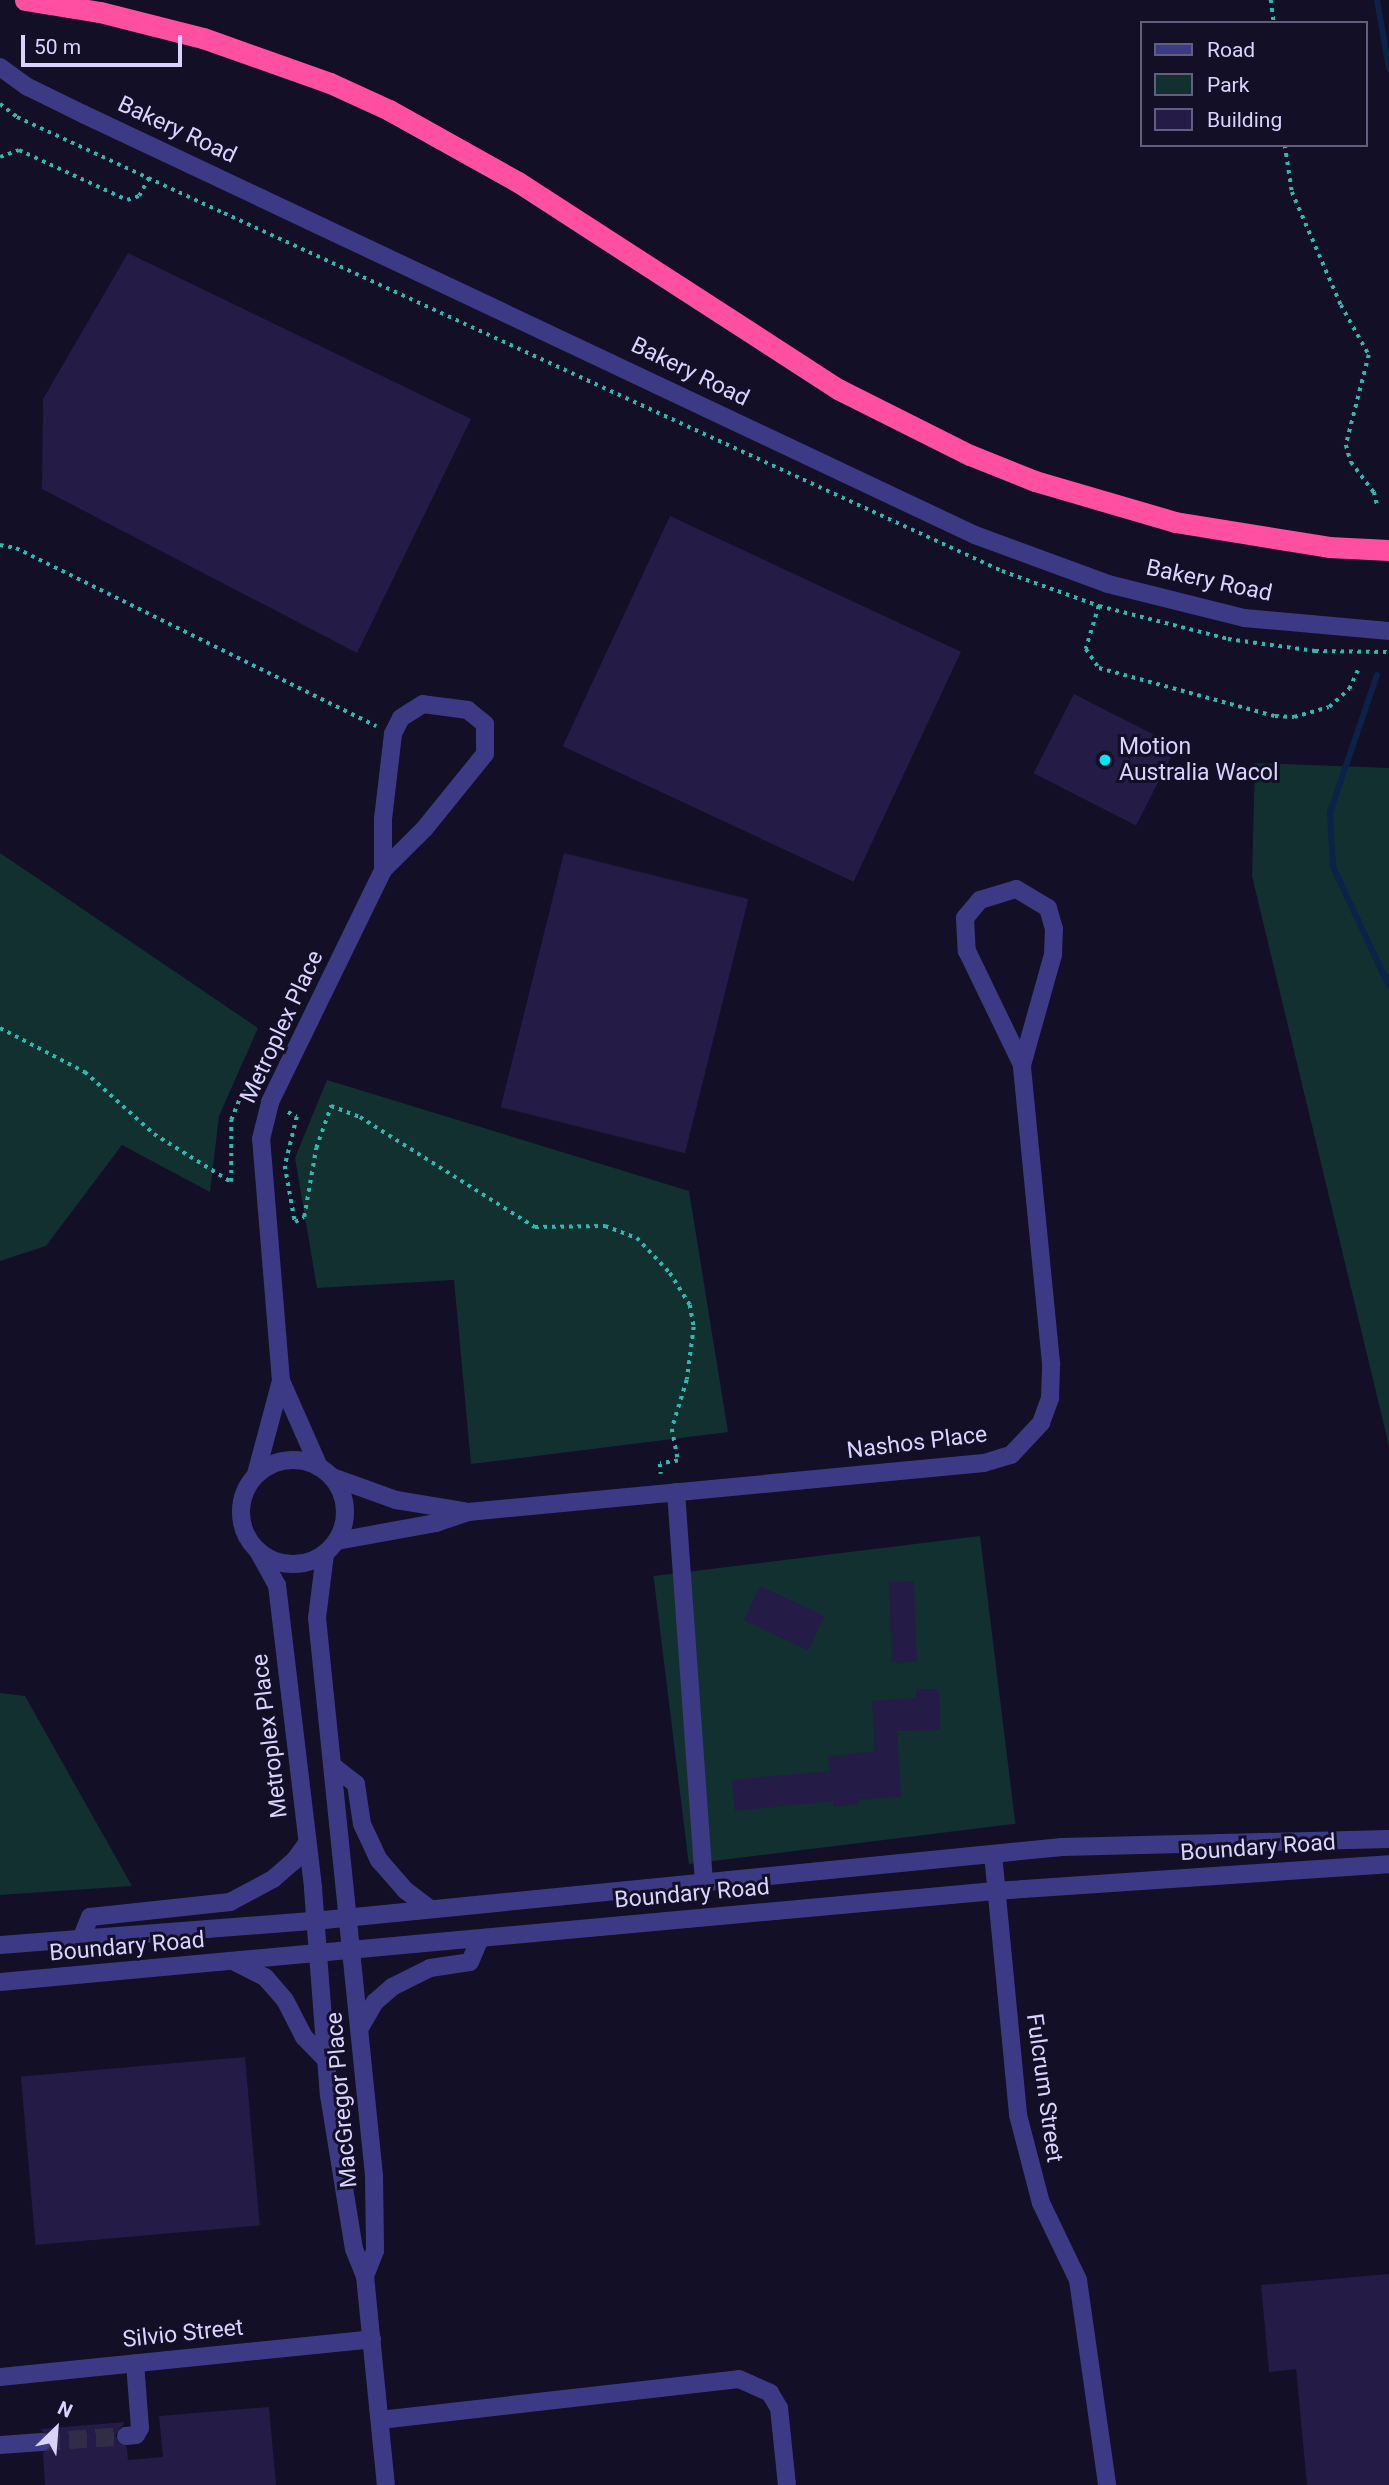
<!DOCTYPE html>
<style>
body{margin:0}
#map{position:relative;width:1389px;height:2485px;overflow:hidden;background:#130f26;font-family:Roboto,sans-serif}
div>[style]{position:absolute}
.green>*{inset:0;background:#12302f;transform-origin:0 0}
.stream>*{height:6px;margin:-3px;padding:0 3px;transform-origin:3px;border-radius:3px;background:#0c2248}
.building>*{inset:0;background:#241b47;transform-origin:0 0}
.minor-tunnel>*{height:18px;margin-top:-9px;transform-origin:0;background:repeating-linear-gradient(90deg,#312d47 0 18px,transparent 0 27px)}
.path>*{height:3.5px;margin-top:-1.75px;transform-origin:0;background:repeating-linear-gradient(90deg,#2fb8b0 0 3.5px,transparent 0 8.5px)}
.minor>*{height:18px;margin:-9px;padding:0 9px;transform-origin:9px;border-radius:9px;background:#3d3a85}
.minor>.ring{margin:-9px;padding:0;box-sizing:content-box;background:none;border:18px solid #3d3a85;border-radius:50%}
.highway>*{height:21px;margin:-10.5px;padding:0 10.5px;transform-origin:10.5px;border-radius:10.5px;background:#ff4fa3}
.dots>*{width:19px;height:19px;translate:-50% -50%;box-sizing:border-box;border:4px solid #130f26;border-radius:50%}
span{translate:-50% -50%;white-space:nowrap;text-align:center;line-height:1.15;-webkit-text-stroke:6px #130f26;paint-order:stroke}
.street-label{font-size:23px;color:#d9d4ff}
.poi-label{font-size:23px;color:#d9d4ff}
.left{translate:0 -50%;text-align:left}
.legend{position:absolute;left:1140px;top:21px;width:228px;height:126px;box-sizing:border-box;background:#130f26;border:2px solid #625e7d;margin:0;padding:9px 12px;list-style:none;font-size:21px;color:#d9d4ff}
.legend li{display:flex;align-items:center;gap:14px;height:35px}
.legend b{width:35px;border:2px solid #625e7d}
.north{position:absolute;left:21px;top:2394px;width:70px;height:70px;-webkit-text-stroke:5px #130f26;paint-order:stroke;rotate:25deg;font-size:19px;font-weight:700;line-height:28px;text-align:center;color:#d9d4ff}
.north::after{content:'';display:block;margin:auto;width:24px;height:32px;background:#d9d4ff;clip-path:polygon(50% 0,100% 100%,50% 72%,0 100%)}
.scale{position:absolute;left:21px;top:35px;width:161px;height:32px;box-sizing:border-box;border:4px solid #d9d4ff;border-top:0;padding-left:9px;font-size:21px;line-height:24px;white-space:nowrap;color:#d9d4ff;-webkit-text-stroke:5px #130f26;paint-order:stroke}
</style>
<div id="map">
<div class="green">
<i style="clip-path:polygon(1255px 763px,1389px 768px,1389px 1446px,1252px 876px)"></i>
<i style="clip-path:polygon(0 853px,258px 1028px,219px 1116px,210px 1192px,122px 1145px,46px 1246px,0 1261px)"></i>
<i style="clip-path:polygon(327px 1080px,689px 1191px,728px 1432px,471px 1464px,454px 1280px,317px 1288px,295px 1158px)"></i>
<i style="left:980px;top:1536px;width:290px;height:329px;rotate:83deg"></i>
<i style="clip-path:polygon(0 1693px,25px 1696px,132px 1886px,0 1895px)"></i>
</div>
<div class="stream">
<i style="left:1377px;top:0;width:70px;rotate:80.1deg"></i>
<i style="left:1377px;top:675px;width:145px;rotate:108.9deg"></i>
<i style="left:1330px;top:812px;width:55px;rotate:86.9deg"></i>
<i style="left:1333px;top:867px;width:132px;rotate:64.8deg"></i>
</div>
<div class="building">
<i style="clip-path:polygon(128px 253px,471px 419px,357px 653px,42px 489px,43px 399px)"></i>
<i style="left:670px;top:516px;width:321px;height:254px;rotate:25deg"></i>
<i style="left:1074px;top:694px;width:115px;height:89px;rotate:27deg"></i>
<i style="left:564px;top:853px;width:190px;height:262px;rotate:14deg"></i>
<i style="left:914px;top:1581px;width:81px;height:25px;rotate:88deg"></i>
<i style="left:760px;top:1586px;width:71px;height:38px;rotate:25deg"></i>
<i style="clip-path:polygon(916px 1689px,939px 1689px,940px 1730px,897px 1731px,901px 1797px,859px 1799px,859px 1804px,833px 1807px,833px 1801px,735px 1811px,732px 1780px,830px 1771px,828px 1756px,875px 1752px,872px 1701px,916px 1698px)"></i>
<i style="left:245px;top:2057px;width:169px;height:225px;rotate:85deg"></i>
<i style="clip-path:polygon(1389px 2274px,1389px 2485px,1307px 2485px,1296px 2369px,1269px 2372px,1261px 2285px)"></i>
<i style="clip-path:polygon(269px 2407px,276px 2485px,45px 2485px,43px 2453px,53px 2441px,40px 2429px,125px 2422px,115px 2436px,127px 2447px,128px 2460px,163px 2457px,159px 2416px)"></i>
</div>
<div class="minor-tunnel">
<i style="left:42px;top:2442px;width:84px;rotate:-4.1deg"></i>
</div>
<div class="path">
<i style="left:1271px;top:0;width:23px;rotate:83deg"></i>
<i style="left:0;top:104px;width:21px;rotate:37deg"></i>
<i style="left:17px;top:117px;width:228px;rotate:24.9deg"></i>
<i style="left:224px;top:213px;width:856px;rotate:24.71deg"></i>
<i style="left:1002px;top:571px;width:103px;rotate:19.8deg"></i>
<i style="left:1099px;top:606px;width:133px;rotate:14.3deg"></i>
<i style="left:1228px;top:639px;width:88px;rotate:7.9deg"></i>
<i style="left:1315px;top:651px;width:72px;rotate:0.8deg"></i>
<i style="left:1285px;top:145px;width:48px;rotate:81.5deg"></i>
<i style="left:1292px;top:192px;width:123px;rotate:66.6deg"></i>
<i style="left:1341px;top:305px;width:57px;rotate:60.8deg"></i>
<i style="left:1369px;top:355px;width:93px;rotate:104.3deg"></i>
<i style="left:1346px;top:445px;width:18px;rotate:74deg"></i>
<i style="left:1351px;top:462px;width:38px;rotate:53deg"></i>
<i style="left:1374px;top:492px;width:16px;rotate:76deg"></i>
<i style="left:0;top:157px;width:20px;rotate:-20deg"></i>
<i style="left:19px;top:150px;width:119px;rotate:24.8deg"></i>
<i style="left:127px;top:200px;width:13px;rotate:-18deg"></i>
<i style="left:139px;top:196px;width:21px;rotate:-62deg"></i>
<i style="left:0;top:545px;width:16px;rotate:11deg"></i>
<i style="left:16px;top:548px;width:402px;rotate:26.3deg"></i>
<i style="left:1099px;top:606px;width:45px;rotate:106.8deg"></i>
<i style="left:1086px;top:649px;width:23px;rotate:56deg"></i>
<i style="left:1099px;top:668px;width:182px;rotate:15.3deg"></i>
<i style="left:1275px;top:716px;width:19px;rotate:3deg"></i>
<i style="left:1294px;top:717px;width:36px;rotate:-16deg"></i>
<i style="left:1329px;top:707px;width:27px;rotate:-42deg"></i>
<i style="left:1349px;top:689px;width:21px;rotate:-65deg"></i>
<i style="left:0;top:1028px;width:96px;rotate:27.4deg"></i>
<i style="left:85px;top:1072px;width:93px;rotate:41.9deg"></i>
<i style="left:154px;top:1134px;width:91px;rotate:31.9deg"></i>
<i style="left:231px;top:1182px;width:62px;rotate:-90deg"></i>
<i style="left:231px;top:1120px;width:31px;rotate:-68deg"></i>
<i style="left:243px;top:1091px;width:11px;rotate:27deg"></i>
<i style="left:288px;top:1112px;width:10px;rotate:29deg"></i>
<i style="left:297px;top:1117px;width:50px;rotate:103.8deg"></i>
<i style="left:285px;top:1166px;width:57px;rotate:79.9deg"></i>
<i style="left:295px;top:1222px;width:10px;rotate:-29deg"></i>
<i style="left:304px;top:1217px;width:70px;rotate:-80.1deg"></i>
<i style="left:316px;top:1148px;width:45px;rotate:-70.3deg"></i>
<i style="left:331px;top:1106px;width:31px;rotate:21deg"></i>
<i style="left:360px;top:1117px;width:207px;rotate:32.2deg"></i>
<i style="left:535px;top:1227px;width:70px;rotate:-0.8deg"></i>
<i style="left:605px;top:1226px;width:34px;rotate:21deg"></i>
<i style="left:637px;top:1238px;width:48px;rotate:46.7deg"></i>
<i style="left:670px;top:1273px;width:38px;rotate:58deg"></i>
<i style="left:690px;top:1305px;width:22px;rotate:80deg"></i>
<i style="left:694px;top:1327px;width:53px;rotate:97.5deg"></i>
<i style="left:687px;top:1380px;width:51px;rotate:107deg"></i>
<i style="left:672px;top:1429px;width:33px;rotate:79deg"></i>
<i style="left:678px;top:1461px;width:18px;rotate:171deg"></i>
<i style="left:660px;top:1464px;width:10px;rotate:84deg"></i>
</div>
<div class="minor">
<i style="left:0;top:67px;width:34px;rotate:36deg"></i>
<i style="left:28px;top:87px;width:61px;rotate:26.1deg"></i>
<i style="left:83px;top:114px;width:986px;rotate:25.27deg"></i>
<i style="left:975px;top:535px;width:142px;rotate:20.2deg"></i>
<i style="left:1108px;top:584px;width:140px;rotate:14deg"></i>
<i style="left:1244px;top:618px;width:146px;rotate:5.1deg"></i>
<i class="ring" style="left:241px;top:1460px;width:86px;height:86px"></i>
<i style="left:319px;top:1467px;width:94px;rotate:-113.8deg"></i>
<i style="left:281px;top:1381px;width:243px;rotate:-94.7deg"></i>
<i style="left:261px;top:1139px;width:38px;rotate:-76deg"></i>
<i style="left:270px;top:1102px;width:258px;rotate:-64deg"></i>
<i style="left:383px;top:870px;width:59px;rotate:-45deg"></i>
<i style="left:425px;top:828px;width:95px;rotate:-51deg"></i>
<i style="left:485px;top:754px;width:30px;rotate:-90deg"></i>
<i style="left:485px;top:724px;width:22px;rotate:-141deg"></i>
<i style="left:468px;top:710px;width:45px;rotate:-172.4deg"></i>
<i style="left:423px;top:704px;width:26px;rotate:148deg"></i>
<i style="left:401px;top:718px;width:18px;rotate:117deg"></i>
<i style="left:393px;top:734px;width:86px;rotate:96.7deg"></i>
<i style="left:383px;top:819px;width:51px;rotate:90deg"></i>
<i style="left:256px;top:1474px;width:96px;rotate:-75deg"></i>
<i style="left:332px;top:1477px;width:68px;rotate:19.8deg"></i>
<i style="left:396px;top:1500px;width:69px;rotate:9.2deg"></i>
<i style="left:676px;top:1492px;width:390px;rotate:85.9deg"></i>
<i style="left:337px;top:1541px;width:101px;rotate:-10.3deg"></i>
<i style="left:436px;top:1523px;width:34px;rotate:-19deg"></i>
<i style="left:468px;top:1512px;width:518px;rotate:-5.42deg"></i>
<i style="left:984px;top:1463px;width:28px;rotate:-17deg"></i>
<i style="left:1011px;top:1455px;width:44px;rotate:-46.8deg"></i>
<i style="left:1041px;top:1423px;width:27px;rotate:-70deg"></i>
<i style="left:1050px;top:1398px;width:35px;rotate:-88deg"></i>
<i style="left:1051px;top:1363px;width:299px;rotate:-95.6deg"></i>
<i style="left:1022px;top:1065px;width:114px;rotate:-74.3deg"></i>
<i style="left:1053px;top:955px;width:26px;rotate:-88deg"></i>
<i style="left:1054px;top:929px;width:22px;rotate:-106deg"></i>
<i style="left:1048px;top:908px;width:37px;rotate:-149deg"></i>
<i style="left:1016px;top:889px;width:38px;rotate:163deg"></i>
<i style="left:980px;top:900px;width:23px;rotate:130deg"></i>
<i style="left:965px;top:918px;width:33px;rotate:87deg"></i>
<i style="left:967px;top:951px;width:127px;rotate:64.2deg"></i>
<i style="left:258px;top:1551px;width:39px;rotate:61deg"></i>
<i style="left:277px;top:1585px;width:306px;rotate:83.2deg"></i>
<i style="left:313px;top:1889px;width:207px;rotate:85.6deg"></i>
<i style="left:329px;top:2095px;width:156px;rotate:80.8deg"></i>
<i style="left:354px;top:2249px;width:29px;rotate:68deg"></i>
<i style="left:365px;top:2276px;width:210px;rotate:84.3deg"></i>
<i style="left:325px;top:1554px;width:64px;rotate:97.1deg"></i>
<i style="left:317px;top:1618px;width:560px;rotate:84.16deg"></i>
<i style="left:374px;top:2175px;width:76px;rotate:89.2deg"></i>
<i style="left:375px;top:2251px;width:27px;rotate:112deg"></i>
<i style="left:333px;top:1766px;width:29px;rotate:38deg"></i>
<i style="left:356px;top:1784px;width:40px;rotate:81.5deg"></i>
<i style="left:362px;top:1824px;width:40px;rotate:65deg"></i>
<i style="left:379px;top:1860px;width:40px;rotate:49deg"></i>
<i style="left:405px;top:1890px;width:31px;rotate:37deg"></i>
<i style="left:993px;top:1854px;width:262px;rotate:84.5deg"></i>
<i style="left:1018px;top:2115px;width:91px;rotate:75.4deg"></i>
<i style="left:1041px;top:2203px;width:85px;rotate:64.3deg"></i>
<i style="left:1078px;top:2280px;width:207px;rotate:81.9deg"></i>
<i style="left:81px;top:1939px;width:24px;rotate:-68deg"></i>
<i style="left:90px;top:1917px;width:141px;rotate:-6.1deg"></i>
<i style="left:230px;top:1902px;width:49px;rotate:-28.1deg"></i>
<i style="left:273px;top:1879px;width:28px;rotate:-41deg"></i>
<i style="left:294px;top:1861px;width:22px;rotate:-54deg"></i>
<i style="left:0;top:1945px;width:315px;rotate:-4.4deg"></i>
<i style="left:314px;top:1921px;width:752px;rotate:-5.65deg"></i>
<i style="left:1062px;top:1847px;width:327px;rotate:-1.4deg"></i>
<i style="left:235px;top:1962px;width:34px;rotate:27deg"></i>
<i style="left:265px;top:1977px;width:30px;rotate:49deg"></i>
<i style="left:285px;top:2000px;width:42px;rotate:62.8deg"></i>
<i style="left:304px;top:2037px;width:30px;rotate:46deg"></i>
<i style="left:0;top:1982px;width:999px;rotate:-5.23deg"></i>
<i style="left:995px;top:1891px;width:395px;rotate:-3.9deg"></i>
<i style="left:361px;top:2026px;width:28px;rotate:-60deg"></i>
<i style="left:375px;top:2002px;width:23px;rotate:-41deg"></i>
<i style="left:392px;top:1987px;width:42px;rotate:-26.6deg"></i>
<i style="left:430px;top:1968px;width:40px;rotate:-8.5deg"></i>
<i style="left:470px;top:1962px;width:25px;rotate:-67deg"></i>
<i style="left:0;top:2377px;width:374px;rotate:-5.8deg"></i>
<i style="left:380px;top:2420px;width:361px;rotate:-6.5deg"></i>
<i style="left:739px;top:2379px;width:34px;rotate:24deg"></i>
<i style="left:770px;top:2393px;width:17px;rotate:59deg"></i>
<i style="left:779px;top:2408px;width:77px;rotate:84.1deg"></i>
<i style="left:126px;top:2436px;width:10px;rotate:-6deg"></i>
<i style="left:136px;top:2435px;width:8px;rotate:-60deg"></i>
<i style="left:140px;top:2428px;width:65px;rotate:-94.4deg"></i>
<i style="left:0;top:2445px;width:42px;rotate:-4.1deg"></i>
</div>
<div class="highway">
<i style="left:25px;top:0;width:76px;rotate:9.1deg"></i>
<i style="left:100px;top:12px;width:106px;rotate:14.2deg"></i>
<i style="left:203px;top:38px;width:135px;rotate:19.5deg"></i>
<i style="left:330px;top:83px;width:65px;rotate:24.6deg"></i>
<i style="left:389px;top:110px;width:148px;rotate:29.2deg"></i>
<i style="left:518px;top:182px;width:381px;rotate:32.9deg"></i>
<i style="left:838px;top:389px;width:148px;rotate:26.6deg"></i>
<i style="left:970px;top:455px;width:70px;rotate:21.8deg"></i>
<i style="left:1035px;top:481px;width:146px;rotate:16.3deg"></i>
<i style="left:1175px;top:522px;width:156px;rotate:9.2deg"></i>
<i style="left:1329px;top:547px;width:60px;rotate:2.9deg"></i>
</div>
<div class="dots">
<i style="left:1105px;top:760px;background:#00e5ff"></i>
</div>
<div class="street-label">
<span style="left:177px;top:130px;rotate:25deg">Bakery Road</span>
<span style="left:690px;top:372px;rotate:26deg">Bakery Road</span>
<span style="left:1209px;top:581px;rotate:12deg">Bakery Road</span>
<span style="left:282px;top:1027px;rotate:-65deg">Metroplex Place</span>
<span style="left:917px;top:1443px;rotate:-7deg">Nashos Place</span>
<span style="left:270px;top:1736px;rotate:-97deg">Metroplex Place</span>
<span style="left:1258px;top:1848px;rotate:-4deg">Boundary Road</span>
<span style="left:692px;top:1894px;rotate:-5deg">Boundary Road</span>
<span style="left:127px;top:1947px;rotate:-5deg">Boundary Road</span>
<span style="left:1044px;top:2088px;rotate:82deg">Fulcrum Street</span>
<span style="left:342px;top:2100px;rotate:-95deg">MacGregor Place</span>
<span style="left:183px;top:2334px;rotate:-6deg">Silvio Street</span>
</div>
<div class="poi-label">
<span class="left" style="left:1119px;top:760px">Motion<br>Australia Wacol</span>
</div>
<ul class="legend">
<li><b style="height:9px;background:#3d3a85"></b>Road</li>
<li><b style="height:19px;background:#12302f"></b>Park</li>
<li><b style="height:19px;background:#241b47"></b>Building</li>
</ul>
<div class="north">N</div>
<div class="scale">50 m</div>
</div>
